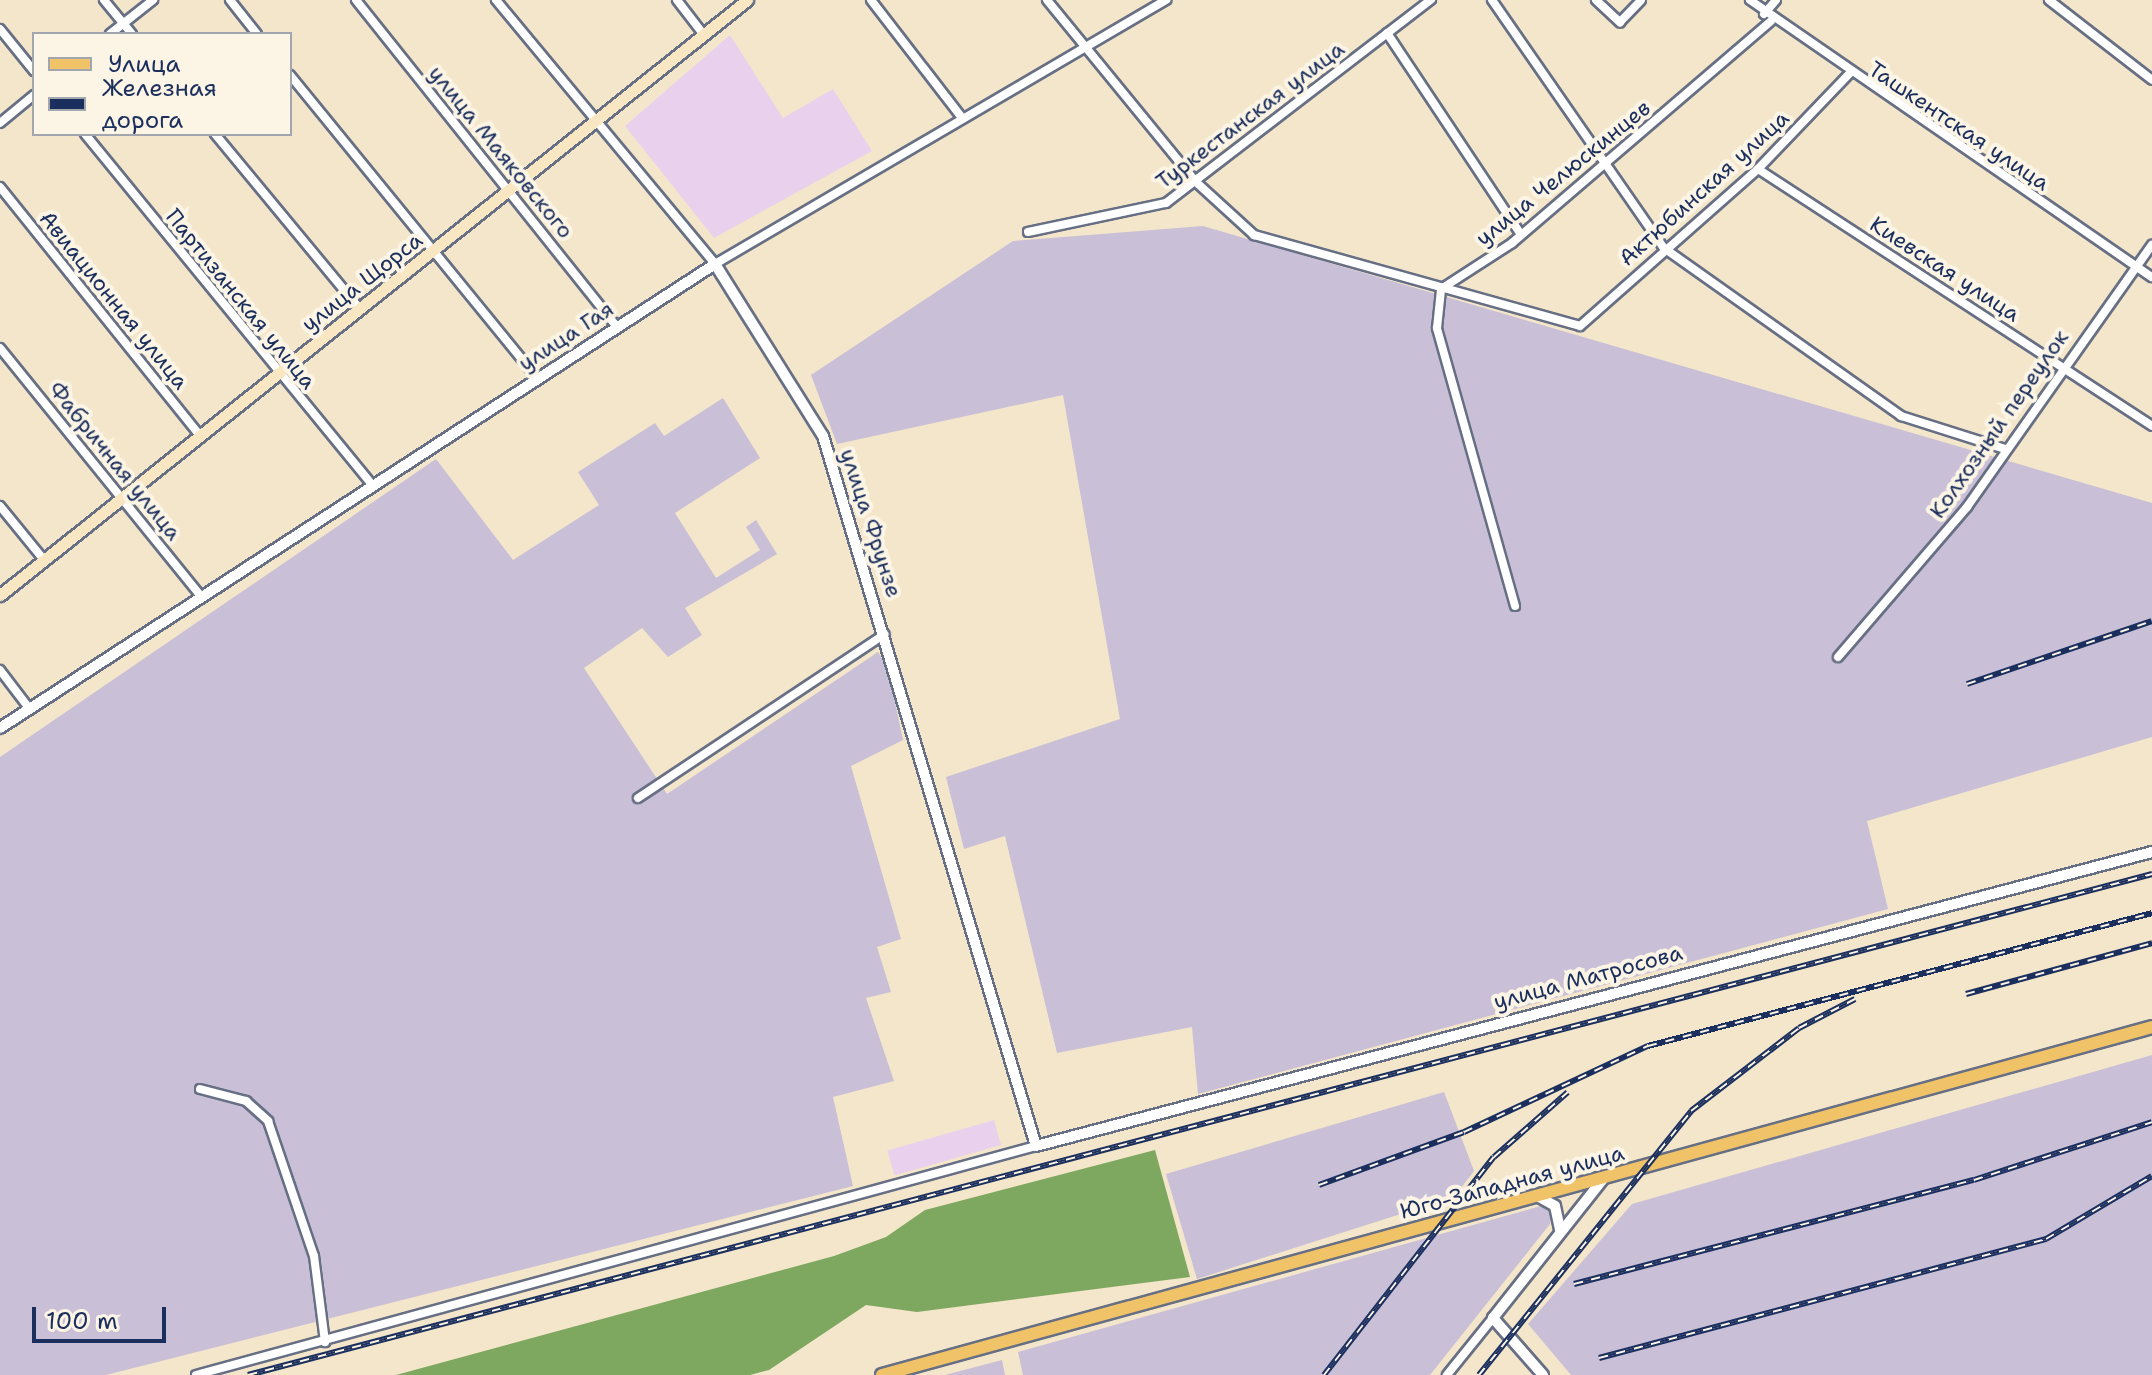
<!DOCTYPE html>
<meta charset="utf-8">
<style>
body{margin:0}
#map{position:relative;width:2152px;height:1375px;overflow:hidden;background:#f4e6ca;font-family:"Shantell Sans",sans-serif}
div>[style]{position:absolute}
.built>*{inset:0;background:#e9d1ed;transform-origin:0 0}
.industrial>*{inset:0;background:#c9bfd7}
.forest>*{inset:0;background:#7ea860}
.roads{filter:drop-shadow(2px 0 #676f84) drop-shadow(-2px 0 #676f84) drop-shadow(0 2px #676f84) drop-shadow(0 -2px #676f84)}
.minor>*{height:8px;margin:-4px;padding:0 4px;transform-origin:4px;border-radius:4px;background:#fff}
.tertiary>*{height:10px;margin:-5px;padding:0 5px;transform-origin:5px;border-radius:5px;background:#fff}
.secondary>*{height:11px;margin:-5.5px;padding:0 5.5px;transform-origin:5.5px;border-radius:5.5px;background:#f9e7c3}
.primary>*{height:12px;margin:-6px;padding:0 6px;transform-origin:6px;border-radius:6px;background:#f1c369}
.rail>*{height:6px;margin-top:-3px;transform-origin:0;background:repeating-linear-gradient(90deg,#fcf5e5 0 9px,#1b2f5e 0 18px);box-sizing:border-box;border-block:2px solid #1b2f5e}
span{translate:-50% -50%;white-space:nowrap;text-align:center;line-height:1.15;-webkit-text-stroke:8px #fcf5e5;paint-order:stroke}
.street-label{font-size:22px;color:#1b2f5e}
.legend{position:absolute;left:32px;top:32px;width:260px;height:104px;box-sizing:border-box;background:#fcf5e5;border:2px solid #a2a6af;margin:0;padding:10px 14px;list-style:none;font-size:24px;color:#1b2f5e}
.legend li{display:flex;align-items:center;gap:16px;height:40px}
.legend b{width:40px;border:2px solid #a2a6af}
.scale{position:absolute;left:32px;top:1307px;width:134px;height:36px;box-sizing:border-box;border:4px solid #1b2f5e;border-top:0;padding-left:10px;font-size:24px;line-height:28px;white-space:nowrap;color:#1b2f5e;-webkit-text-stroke:6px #fcf5e5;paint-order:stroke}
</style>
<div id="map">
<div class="built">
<i style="clip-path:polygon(730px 35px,783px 118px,833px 89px,872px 151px,714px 238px,625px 126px)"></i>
<i style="left:994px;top:1120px;width:26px;height:111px;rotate:74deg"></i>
</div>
<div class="industrial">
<i style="clip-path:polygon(1203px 226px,2152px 503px,2152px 737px,1867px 821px,1888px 909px,1198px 1094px,1192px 1027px,1057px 1053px,1005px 836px,964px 849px,946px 777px,1120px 719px,1063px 395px,837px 444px,811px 375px,1013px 241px)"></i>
<i style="clip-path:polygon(723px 398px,760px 458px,675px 513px,716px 578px,760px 550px,746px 527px,756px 520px,777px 554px,685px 608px,702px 635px,668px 657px,642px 628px,584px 668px,667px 794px,878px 652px,888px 668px,903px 740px,851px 766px,901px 939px,877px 947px,891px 992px,866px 998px,894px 1081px,833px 1097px,853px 1186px,106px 1375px,0 1375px,0 757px,436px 459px,513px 560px,599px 505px,578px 472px,655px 423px,664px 436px)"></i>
<i style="clip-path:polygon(2152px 1055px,2152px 1375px,1571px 1375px,1528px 1324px,1632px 1204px)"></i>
<i style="clip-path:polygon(1444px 1092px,1474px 1171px,1454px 1197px,1197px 1279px,1166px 1174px)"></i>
<i style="clip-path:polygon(1541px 1206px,1552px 1211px,1550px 1224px,1430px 1375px,1023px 1375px,1018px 1352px)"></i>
<i style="clip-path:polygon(1002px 1360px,1005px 1375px,945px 1375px)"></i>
</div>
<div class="forest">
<i style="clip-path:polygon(1155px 1150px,1190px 1277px,917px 1312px,866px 1305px,769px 1370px,750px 1375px,396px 1375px,834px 1256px,886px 1237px,925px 1210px)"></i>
</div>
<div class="roads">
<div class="minor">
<i style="left:104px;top:0;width:44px;rotate:50.5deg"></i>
<i style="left:230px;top:0;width:43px;rotate:51.5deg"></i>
<i style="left:356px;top:0;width:418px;rotate:51.4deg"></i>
<i style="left:496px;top:0;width:343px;rotate:50.3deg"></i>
<i style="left:715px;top:264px;width:523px;rotate:-30.34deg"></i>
<i style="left:677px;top:0;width:44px;rotate:52.4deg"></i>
<i style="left:871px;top:0;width:150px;rotate:52.3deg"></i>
<i style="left:1047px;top:0;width:235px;rotate:50.7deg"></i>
<i style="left:1196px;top:182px;width:79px;rotate:42.4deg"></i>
<i style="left:1254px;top:235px;width:338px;rotate:15.6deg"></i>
<i style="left:1580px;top:326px;width:237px;rotate:-41.4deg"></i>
<i style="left:1758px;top:169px;width:132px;rotate:-46.2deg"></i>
<i style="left:1492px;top:0;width:302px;rotate:55.3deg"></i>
<i style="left:1664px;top:248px;width:291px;rotate:35.3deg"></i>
<i style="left:1901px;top:416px;width:109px;rotate:17.6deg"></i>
<i style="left:1596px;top:0;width:33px;rotate:43deg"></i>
<i style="left:1620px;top:22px;width:30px;rotate:-46deg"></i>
<i style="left:1750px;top:0;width:488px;rotate:34.6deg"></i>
<i style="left:2049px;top:0;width:130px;rotate:37.8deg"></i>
<i style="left:1764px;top:14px;width:18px;rotate:-49deg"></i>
<i style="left:0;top:29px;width:54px;rotate:51deg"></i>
<i style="left:1387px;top:33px;width:242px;rotate:56.4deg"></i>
<i style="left:110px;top:34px;width:55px;rotate:-38.3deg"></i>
<i style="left:290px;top:75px;width:392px;rotate:50.8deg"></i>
<i style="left:0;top:123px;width:44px;rotate:-39.5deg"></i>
<i style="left:85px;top:134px;width:453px;rotate:50.7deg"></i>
<i style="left:215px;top:134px;width:227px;rotate:50.4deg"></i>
<i style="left:1758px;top:169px;width:470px;rotate:33.1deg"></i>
<i style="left:0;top:187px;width:319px;rotate:51.2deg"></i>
<i style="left:1028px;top:232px;width:141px;rotate:-11.9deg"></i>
<i style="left:1166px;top:203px;width:334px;rotate:-37.5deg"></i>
<i style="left:0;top:348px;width:319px;rotate:51deg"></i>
<i style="left:0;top:506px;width:70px;rotate:50.8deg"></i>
<i style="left:1515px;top:606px;width:289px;rotate:-105.7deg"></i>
<i style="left:1437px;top:328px;width:39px;rotate:-84deg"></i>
<i style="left:1441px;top:289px;width:85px;rotate:-32.9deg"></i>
<i style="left:1512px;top:243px;width:341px;rotate:-40.6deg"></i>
<i style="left:1838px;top:657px;width:198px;rotate:-49.3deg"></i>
<i style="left:1967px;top:507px;width:321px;rotate:-54.8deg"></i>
<i style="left:0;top:670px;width:48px;rotate:52.7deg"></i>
<i style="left:638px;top:798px;width:296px;rotate:-33.6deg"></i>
<i style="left:200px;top:1089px;width:48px;rotate:14.6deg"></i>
<i style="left:246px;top:1101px;width:30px;rotate:42deg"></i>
<i style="left:268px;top:1121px;width:143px;rotate:71.2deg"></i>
<i style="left:314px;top:1256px;width:87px;rotate:82.7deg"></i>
<i style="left:196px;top:1375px;width:871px;rotate:-15.25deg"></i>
<i style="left:1447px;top:1375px;width:73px;rotate:-51.1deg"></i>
</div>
<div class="tertiary">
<i style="left:0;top:728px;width:852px;rotate:-32.98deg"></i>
<i style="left:715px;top:264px;width:203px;rotate:57.9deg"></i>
<i style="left:823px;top:436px;width:741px;rotate:73.3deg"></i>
<i style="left:1036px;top:1146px;width:1154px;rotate:-14.76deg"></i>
<i style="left:1539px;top:1197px;width:18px;rotate:29deg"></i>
<i style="left:1555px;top:1206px;width:25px;rotate:78deg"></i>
<i style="left:1543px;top:1375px;width:76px;rotate:-131.3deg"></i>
<i style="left:1493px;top:1318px;width:179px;rotate:-51.6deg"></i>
</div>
<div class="secondary">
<i style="left:0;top:595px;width:955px;rotate:-38.54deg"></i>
</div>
<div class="primary">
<i style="left:882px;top:1375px;width:1317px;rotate:-15.32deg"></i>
</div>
</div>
<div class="rail">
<i style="left:1967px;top:684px;width:195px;rotate:-18.8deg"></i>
<i style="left:1966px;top:994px;width:193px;rotate:-15.3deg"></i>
<i style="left:1319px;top:1185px;width:154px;rotate:-20.1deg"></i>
<i style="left:1464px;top:1132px;width:203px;rotate:-25.1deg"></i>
<i style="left:1648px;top:1046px;width:521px;rotate:-14.78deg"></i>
<i style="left:1574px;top:1284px;width:413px;rotate:-14.6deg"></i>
<i style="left:1974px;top:1180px;width:187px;rotate:-18deg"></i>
<i style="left:1599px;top:1358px;width:463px;rotate:-14.9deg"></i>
<i style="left:2046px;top:1239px;width:123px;rotate:-30.7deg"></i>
<i style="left:248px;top:1375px;width:1969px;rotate:-14.74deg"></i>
<i style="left:1324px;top:1375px;width:276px;rotate:-52.1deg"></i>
<i style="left:1494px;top:1157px;width:98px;rotate:-41.3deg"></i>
<i style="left:1479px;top:1375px;width:339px;rotate:-51.2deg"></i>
<i style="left:1691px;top:1111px;width:136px;rotate:-37.5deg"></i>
<i style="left:1799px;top:1028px;width:63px;rotate:-27.4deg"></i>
</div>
<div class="street-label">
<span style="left:1250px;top:115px;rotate:-37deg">Туркестанская улица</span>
<span style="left:1959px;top:126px;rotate:34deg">Ташкентская улица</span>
<span style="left:501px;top:152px;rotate:51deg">улица Маяковского</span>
<span style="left:1563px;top:173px;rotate:-39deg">улица Челюскинцев</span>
<span style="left:1704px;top:188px;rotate:-42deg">Актюбинская улица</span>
<span style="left:1945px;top:269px;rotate:33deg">Киевская улица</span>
<span style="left:362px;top:282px;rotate:-38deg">улица Щорса</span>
<span style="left:241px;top:299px;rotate:51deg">Партизанская улица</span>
<span style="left:114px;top:300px;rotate:51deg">Авиационная улица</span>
<span style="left:566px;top:336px;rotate:-33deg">улица Гая</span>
<span style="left:1999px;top:424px;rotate:-55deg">Колхозный переулок</span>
<span style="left:115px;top:461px;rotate:51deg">Фабричная улица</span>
<span style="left:871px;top:523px;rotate:72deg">улица Фрунзе</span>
<span style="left:1588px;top:977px;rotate:-15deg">улица Матросова</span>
<span style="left:1512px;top:1182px;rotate:-15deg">Юго-Западная улица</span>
</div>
<ul class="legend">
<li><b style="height:10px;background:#f1c369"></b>Улица</li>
<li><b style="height:10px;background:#1b2f5e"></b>Железная дорога</li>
</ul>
<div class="scale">100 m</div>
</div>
